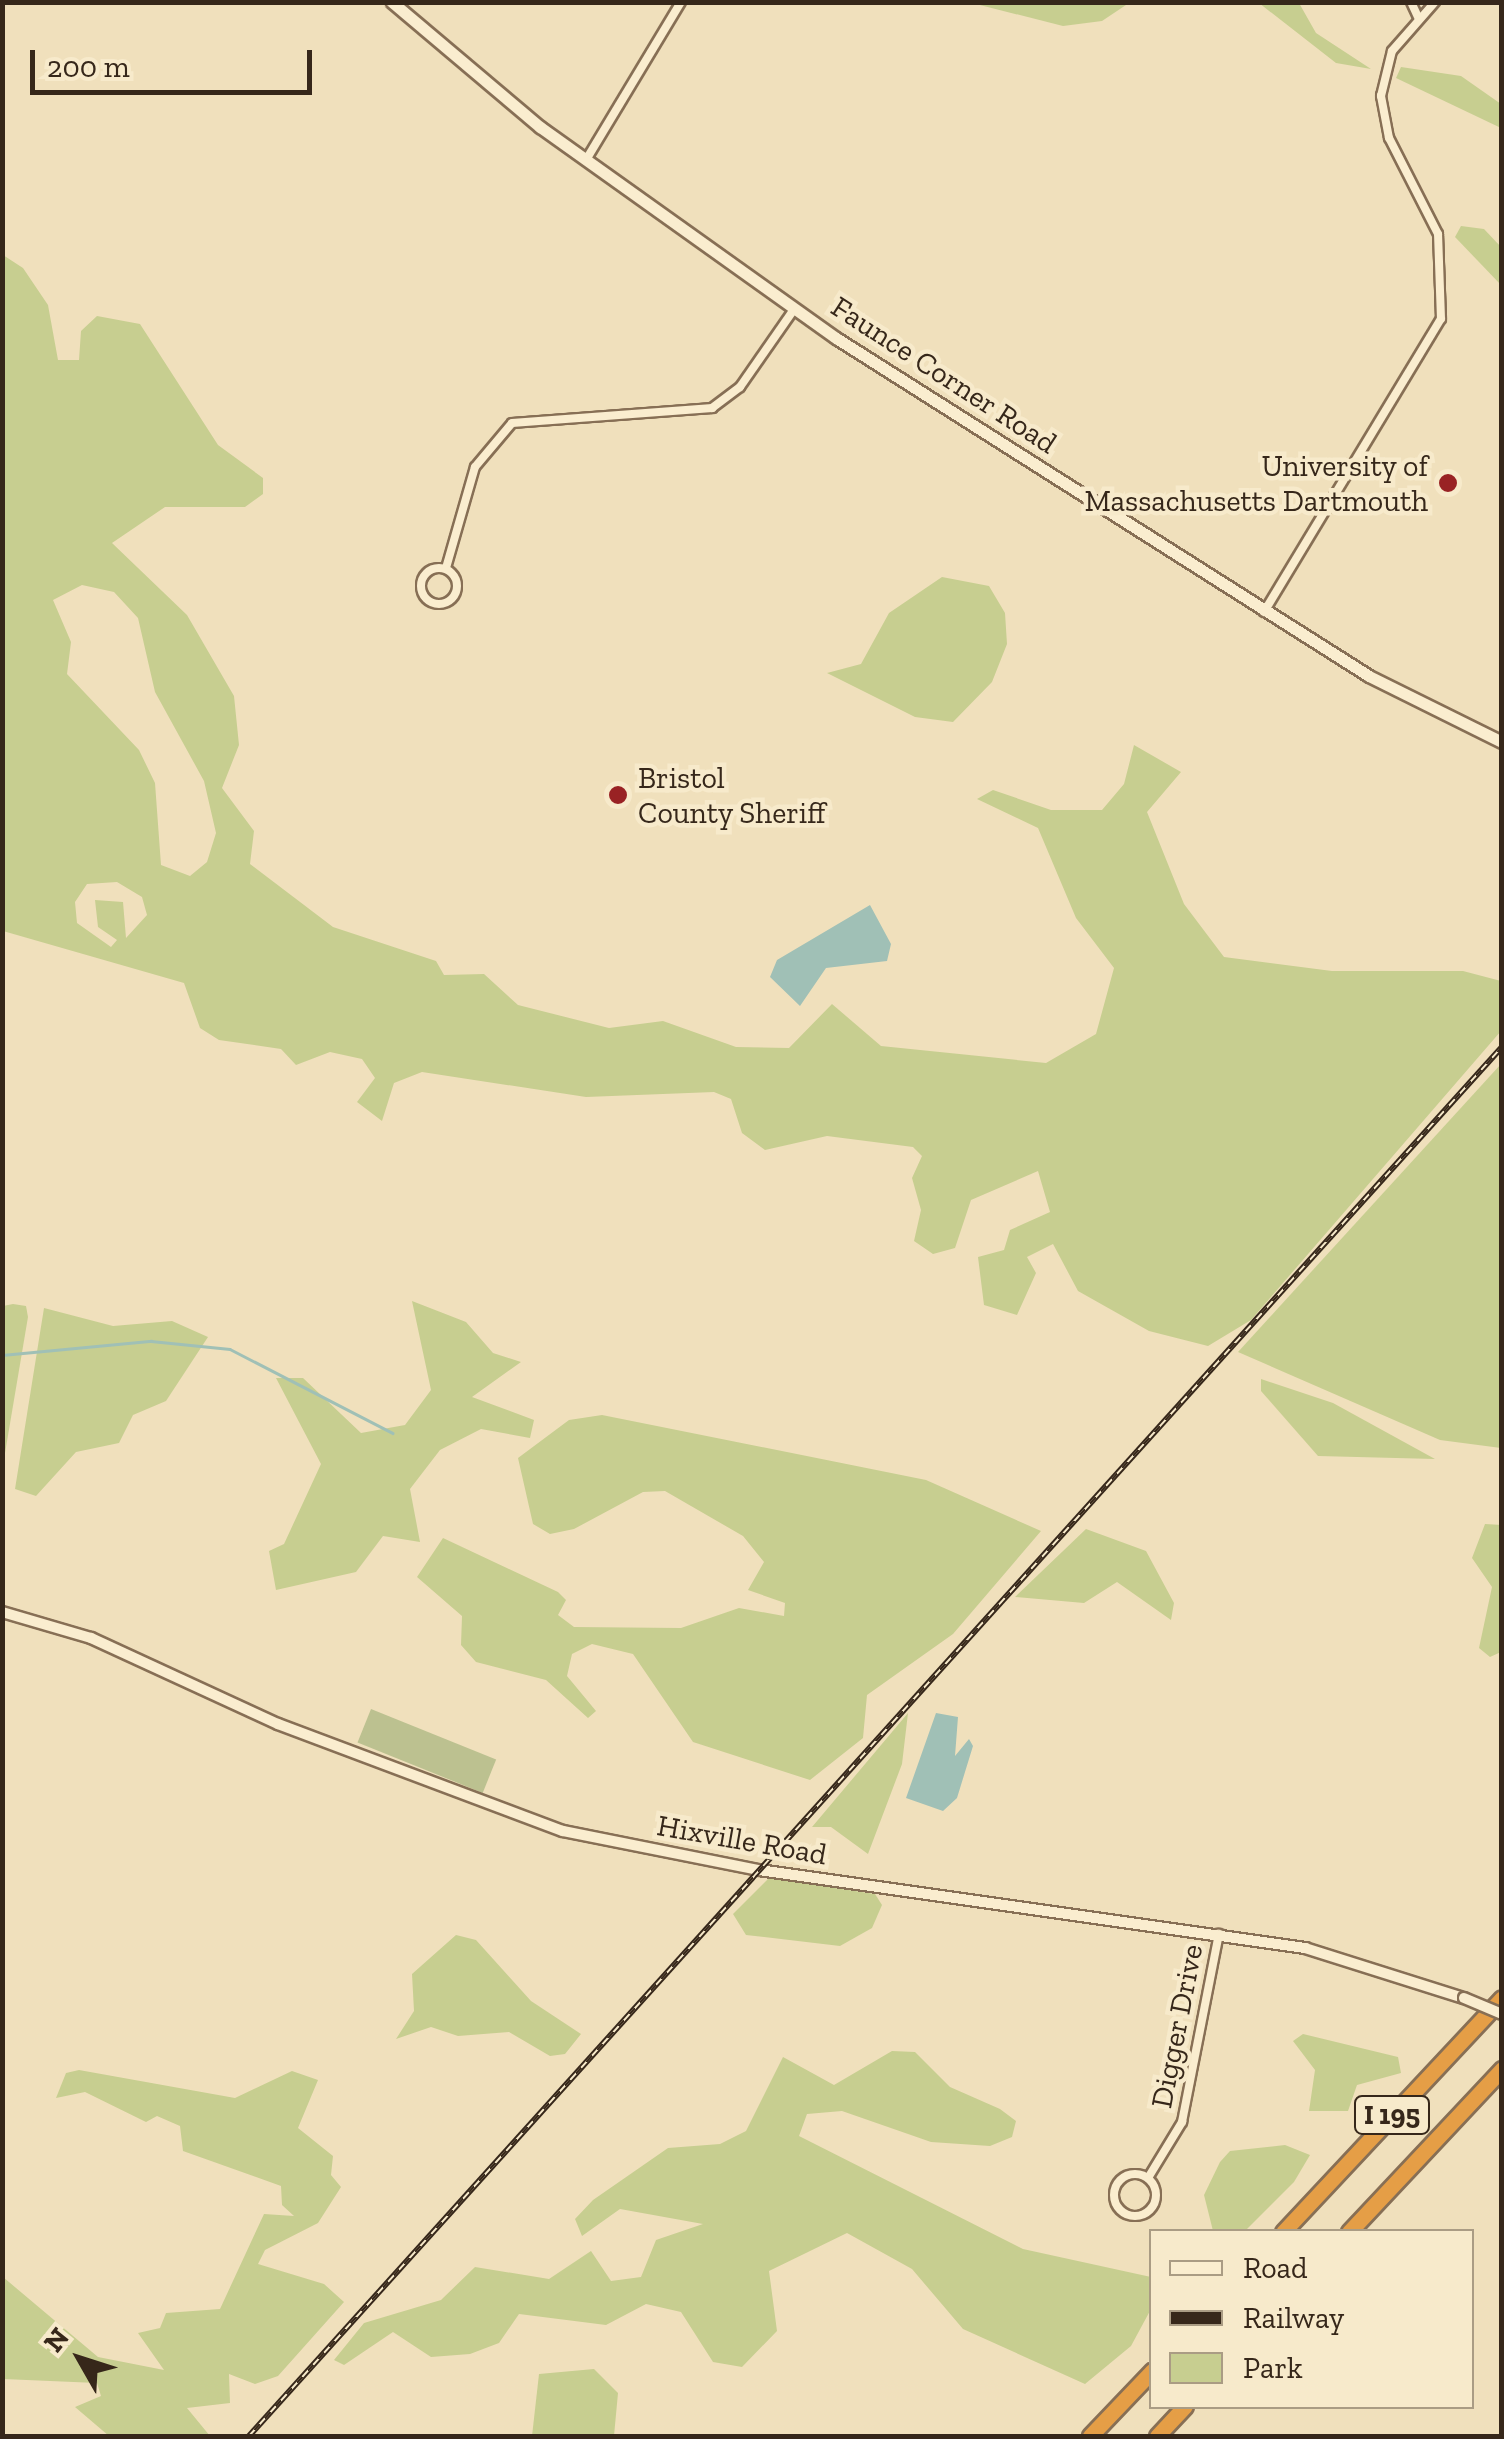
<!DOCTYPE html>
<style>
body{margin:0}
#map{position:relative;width:1504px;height:2439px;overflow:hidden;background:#f0e0bc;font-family:"Zilla Slab",serif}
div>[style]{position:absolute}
.green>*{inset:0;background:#c7ce90}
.cemetery>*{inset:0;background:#bcc190;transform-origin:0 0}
.water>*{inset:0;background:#a0c0b6}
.stream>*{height:2.5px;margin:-1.25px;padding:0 1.25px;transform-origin:1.25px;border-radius:1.25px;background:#a0c0b6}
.roads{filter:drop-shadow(2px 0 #876f55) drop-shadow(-2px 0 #876f55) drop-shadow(0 2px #876f55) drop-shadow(0 -2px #876f55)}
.minor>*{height:8px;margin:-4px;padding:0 4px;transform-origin:4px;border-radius:4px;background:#faedcf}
.minor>.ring{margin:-4px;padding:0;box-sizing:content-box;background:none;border:8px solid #faedcf;border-radius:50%}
.tertiary>*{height:10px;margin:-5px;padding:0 5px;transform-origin:5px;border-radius:5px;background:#faedcf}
.secondary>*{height:11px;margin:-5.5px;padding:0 5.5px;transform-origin:5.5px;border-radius:5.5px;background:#faedcf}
.motorway>*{height:15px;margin:-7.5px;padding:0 7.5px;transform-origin:7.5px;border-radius:7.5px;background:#e59e46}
.rail>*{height:6px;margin-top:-3px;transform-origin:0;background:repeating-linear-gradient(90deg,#f7eacb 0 8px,#36271a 0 16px);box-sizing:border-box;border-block:2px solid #36271a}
.bridges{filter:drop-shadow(2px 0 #876f55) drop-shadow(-2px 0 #876f55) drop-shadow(0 2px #876f55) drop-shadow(0 -2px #876f55)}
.tertiary-bridge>*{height:10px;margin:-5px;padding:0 5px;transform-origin:5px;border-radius:5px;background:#faedcf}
.dots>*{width:28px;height:28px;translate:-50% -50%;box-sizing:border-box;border:5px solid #f7eacb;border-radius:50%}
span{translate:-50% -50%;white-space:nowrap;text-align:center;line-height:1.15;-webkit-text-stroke:9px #f7eacb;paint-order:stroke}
.shield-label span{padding:2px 8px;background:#f7eacb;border:2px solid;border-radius:8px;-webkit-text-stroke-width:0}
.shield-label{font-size:28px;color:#36271a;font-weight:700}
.street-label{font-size:30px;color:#36271a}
.poi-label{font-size:30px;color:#36271a}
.right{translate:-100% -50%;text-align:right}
.left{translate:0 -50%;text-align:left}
.frame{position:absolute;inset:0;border:5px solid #36271a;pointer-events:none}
.legend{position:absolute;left:1149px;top:2229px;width:325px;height:180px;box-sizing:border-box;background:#f7eacb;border:2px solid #aa9c84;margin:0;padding:12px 18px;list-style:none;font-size:30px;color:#36271a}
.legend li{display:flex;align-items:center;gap:20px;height:50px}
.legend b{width:50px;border:2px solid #aa9c84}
.north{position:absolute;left:30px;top:2309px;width:100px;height:100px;-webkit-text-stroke:8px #f7eacb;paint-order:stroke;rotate:309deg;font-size:28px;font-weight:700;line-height:40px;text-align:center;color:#36271a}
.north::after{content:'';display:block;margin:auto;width:35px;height:45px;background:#36271a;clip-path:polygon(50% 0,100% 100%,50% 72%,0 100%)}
.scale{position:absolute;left:30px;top:50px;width:282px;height:45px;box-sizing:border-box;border:5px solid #36271a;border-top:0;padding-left:12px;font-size:30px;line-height:35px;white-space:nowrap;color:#36271a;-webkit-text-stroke:8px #f7eacb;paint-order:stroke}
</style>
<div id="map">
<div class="green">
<i style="clip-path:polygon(972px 3px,1129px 2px,1129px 3px,1102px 21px,1063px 26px)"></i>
<i style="clip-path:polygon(1259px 3px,1299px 3px,1316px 33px,1371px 69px,1336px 63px)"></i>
<i style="clip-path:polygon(1401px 67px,1461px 76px,1501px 104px,1501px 128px,1396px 78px)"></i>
<i style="clip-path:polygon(1461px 226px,1484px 229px,1501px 247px,1501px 285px,1455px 237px)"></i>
<i style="clip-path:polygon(evenodd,3px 255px,23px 268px,48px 305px,58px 360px,79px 360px,81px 331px,97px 316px,140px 324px,218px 445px,263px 478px,263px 494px,245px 507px,165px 507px,112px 543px,187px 615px,234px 696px,239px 745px,222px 788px,254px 831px,250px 864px,333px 927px,436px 961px,444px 975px,484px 974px,518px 1005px,609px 1028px,663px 1021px,736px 1047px,789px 1048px,832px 1004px,881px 1046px,1046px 1063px,1096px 1034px,1114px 968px,1076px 918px,1038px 828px,977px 799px,993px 790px,1051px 810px,1102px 810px,1124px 784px,1134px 745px,1181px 772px,1147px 812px,1184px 904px,1224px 957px,1332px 971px,1463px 971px,1501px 981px,1501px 1031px,1251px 1320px,1208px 1346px,1149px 1331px,1078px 1291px,1053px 1244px,1027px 1257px,1036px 1273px,1017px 1315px,984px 1305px,978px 1257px,1004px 1250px,1010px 1230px,1050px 1212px,1038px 1171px,971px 1200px,955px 1248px,933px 1254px,914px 1241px,921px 1210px,912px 1178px,922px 1156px,913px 1147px,827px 1136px,765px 1150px,742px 1133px,731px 1099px,714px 1092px,586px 1097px,422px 1072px,394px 1083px,382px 1121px,357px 1102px,375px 1078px,362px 1059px,330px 1052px,296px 1065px,281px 1049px,219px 1040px,200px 1028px,184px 983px,3px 931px,3px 255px,82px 585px,114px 592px,138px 618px,155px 692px,204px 781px,216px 833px,207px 862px,190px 876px,161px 865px,155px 783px,139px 750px,67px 674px,71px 642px,53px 600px,82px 585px,3px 255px,117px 882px,142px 897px,147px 915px,126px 938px,123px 902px,95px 900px,98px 927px,117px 940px,111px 947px,77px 923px,75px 902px,87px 884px,117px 882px)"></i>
<i style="clip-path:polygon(942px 577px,989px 586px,1005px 613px,1007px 644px,992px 682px,953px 722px,915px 717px,827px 673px,861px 664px,889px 613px)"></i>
<i style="clip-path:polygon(1501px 1064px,1501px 1448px,1440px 1440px,1238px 1352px)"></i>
<i style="clip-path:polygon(412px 1301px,466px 1322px,493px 1353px,521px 1362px,472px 1397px,534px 1420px,530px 1438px,481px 1429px,440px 1450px,410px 1489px,420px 1542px,383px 1536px,356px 1572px,276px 1590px,269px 1551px,284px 1544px,321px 1464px,276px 1378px,303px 1378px,361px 1433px,405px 1425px,431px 1390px)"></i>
<i style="clip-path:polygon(13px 1304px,26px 1306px,28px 1317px,3px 1465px,3px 1306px)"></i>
<i style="clip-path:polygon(44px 1308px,113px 1326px,172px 1321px,208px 1337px,166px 1401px,133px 1415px,119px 1443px,76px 1452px,36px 1496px,15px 1489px)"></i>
<i style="clip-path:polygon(1261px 1379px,1333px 1403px,1435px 1459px,1318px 1456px,1261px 1391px)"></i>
<i style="clip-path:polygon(602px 1415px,926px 1480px,1041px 1531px,953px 1634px,867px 1695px,863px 1738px,810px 1780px,693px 1742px,633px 1654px,592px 1644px,572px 1654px,567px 1676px,596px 1711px,588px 1718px,546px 1680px,476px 1662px,461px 1645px,462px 1616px,417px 1577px,443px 1538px,558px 1592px,566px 1600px,558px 1615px,574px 1627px,681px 1628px,739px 1608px,784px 1616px,785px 1603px,748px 1590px,764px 1562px,743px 1536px,665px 1491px,643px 1492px,574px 1529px,550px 1534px,533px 1524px,518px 1458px,569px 1420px)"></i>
<i style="clip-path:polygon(1485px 1524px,1502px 1525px,1501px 1652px,1490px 1657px,1479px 1648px,1492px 1587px,1472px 1558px)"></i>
<i style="clip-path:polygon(1086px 1529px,1146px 1551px,1174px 1603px,1171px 1620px,1117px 1582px,1084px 1603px,1015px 1597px)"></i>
<i style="clip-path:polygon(908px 1713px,902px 1764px,868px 1854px,831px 1827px,812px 1827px)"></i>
<i style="clip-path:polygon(769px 1878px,875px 1894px,882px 1905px,872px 1928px,840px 1946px,746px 1935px,733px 1914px)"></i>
<i style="clip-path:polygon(456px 1935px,476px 1940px,531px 2001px,581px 2034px,565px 2054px,550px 2056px,509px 2032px,458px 2036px,431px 2027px,396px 2039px,414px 2011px,412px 1974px)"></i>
<i style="clip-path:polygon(1303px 2034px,1398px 2057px,1401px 2073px,1357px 2085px,1348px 2111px,1309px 2111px,1315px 2070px,1293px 2041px)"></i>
<i style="clip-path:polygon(892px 2051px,915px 2052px,950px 2087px,1000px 2109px,1016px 2121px,1012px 2137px,990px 2146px,931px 2142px,842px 2111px,807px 2114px,799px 2136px,1023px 2249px,1151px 2277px,1151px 2309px,1131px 2346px,1085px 2384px,963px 2329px,912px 2269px,847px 2233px,769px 2271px,777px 2331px,742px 2367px,713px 2362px,681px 2312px,646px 2304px,606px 2325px,519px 2314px,499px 2343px,470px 2354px,431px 2357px,393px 2332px,344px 2365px,334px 2360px,364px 2323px,441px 2300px,475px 2267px,549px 2279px,591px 2251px,611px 2281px,641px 2277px,656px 2240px,703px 2224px,620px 2209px,582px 2236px,575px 2219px,593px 2200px,668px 2148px,720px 2144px,746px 2131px,783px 2057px,834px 2085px)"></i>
<i style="clip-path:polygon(79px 2070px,235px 2098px,292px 2071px,318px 2080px,298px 2128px,333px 2156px,331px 2175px,341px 2187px,318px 2223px,265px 2250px,258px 2264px,324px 2284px,344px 2302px,278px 2376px,255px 2384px,229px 2374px,230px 2403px,187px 2408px,210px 2436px,109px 2436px,75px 2407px,101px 2396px,97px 2383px,3px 2379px,3px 2277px,98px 2357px,164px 2370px,138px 2333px,160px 2328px,166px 2313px,220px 2309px,264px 2214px,294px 2216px,282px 2205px,281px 2186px,183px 2151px,180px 2126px,157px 2116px,146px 2122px,85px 2092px,56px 2098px,66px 2073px)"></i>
<i style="clip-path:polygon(1285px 2145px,1310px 2155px,1294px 2182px,1245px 2231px,1213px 2231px,1204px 2195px,1220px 2162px,1230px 2151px)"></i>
<i style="clip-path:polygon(594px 2369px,618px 2393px,614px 2436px,532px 2436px,539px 2374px)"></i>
</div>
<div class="cemetery">
<i style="left:371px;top:1709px;width:135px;height:36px;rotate:22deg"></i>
</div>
<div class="water">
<i style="clip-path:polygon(870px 905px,891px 944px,887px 961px,826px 968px,800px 1006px,770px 977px,777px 960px)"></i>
<i style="clip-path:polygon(936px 1713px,958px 1717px,955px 1756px,969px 1739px,973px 1746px,957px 1798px,943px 1811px,906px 1798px)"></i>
</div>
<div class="stream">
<i style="left:2px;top:1355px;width:150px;rotate:-5.4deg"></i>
<i style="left:151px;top:1341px;width:79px;rotate:5.8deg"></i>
<i style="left:230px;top:1349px;width:183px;rotate:27.3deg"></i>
</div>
<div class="roads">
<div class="minor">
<i style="left:1411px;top:2px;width:17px;rotate:65deg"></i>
<i style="left:586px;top:160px;width:184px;rotate:-59deg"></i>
<i class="ring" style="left:421px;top:568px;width:28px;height:28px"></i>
<i style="left:446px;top:568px;width:105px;rotate:-74deg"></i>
<i style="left:475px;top:467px;width:57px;rotate:-49.9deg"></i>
<i style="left:512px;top:423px;width:201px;rotate:-4.3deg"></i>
<i style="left:712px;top:408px;width:35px;rotate:-37deg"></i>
<i style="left:740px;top:387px;width:96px;rotate:-55.2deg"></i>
<i style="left:1264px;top:612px;width:342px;rotate:-58.9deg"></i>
<i style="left:1441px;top:319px;width:85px;rotate:-92deg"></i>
<i style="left:1438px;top:234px;width:108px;rotate:-117deg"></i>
<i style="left:1389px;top:138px;width:43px;rotate:-100.8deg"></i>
<i style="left:1381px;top:96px;width:46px;rotate:-76.3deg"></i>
<i style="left:1392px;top:51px;width:65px;rotate:-48.7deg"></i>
<i class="ring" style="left:1114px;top:2174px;width:34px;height:34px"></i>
<i style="left:1148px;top:2178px;width:66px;rotate:-58.7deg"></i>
<i style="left:1182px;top:2122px;width:192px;rotate:-78.9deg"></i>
</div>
<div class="tertiary">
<i style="left:2px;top:1612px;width:93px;rotate:16.3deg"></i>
<i style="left:91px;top:1638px;width:206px;rotate:24.7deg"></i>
<i style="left:278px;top:1724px;width:304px;rotate:20.6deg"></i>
<i style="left:563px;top:1831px;width:200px;rotate:11.3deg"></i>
<i style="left:759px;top:1870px;width:552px;rotate:8.13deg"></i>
<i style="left:1305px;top:1948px;width:167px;rotate:17.5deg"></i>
</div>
<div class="secondary">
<i style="left:392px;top:2px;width:194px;rotate:40.2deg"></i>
<i style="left:540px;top:127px;width:364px;rotate:35.5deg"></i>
<i style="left:836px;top:338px;width:631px;rotate:32.38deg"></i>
<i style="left:1369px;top:676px;width:148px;rotate:26.4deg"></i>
</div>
<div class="motorway">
<i style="left:1283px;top:2232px;width:320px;rotate:-46.9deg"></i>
<i style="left:1349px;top:2232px;width:224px;rotate:-46.8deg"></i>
<i style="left:1090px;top:2436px;width:90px;rotate:-46.4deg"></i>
<i style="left:1157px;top:2436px;width:41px;rotate:-47deg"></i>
</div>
</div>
<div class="rail">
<i style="left:249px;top:2436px;width:1871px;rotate:-47.95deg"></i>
</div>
<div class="bridges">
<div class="tertiary-bridge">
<i style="left:1464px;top:1998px;width:41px;rotate:22.8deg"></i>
</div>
</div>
<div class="dots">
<i style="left:1448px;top:483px;background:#992224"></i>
<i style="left:618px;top:795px;background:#992224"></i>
</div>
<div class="shield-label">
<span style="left:1392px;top:2115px">I 195</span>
</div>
<div class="street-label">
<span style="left:944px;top:375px;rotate:33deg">Faunce Corner Road</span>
<span style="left:742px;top:1840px;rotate:10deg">Hixville Road</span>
<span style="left:1177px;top:2026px;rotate:-79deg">Digger Drive</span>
</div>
<div class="poi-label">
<span class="right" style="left:1428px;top:483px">University of<br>Massachusetts Dartmouth</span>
<span class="left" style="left:638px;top:795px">Bristol<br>County Sheriff</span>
</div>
<div class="frame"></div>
<ul class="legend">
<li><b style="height:12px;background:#faedcf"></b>Road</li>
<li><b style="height:12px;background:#36271a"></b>Railway</li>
<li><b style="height:28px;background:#c7ce90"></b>Park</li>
</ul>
<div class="north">N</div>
<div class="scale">200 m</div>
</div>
